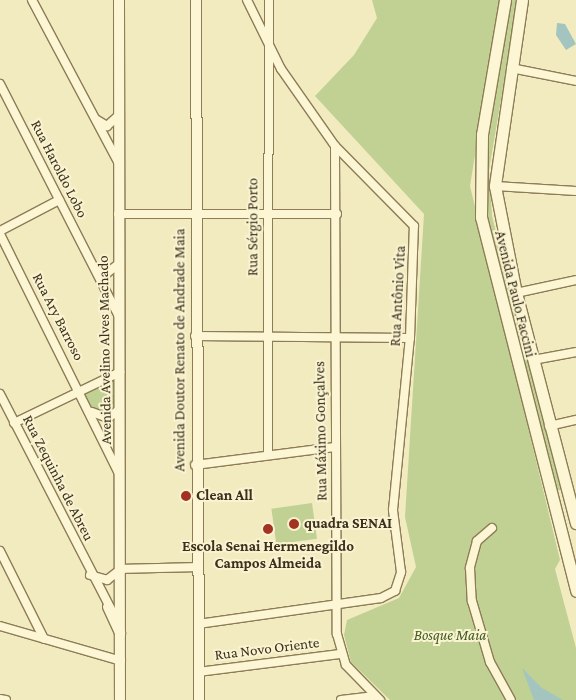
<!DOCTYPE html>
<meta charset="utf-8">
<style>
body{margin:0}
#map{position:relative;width:576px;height:700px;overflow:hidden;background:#f2ebc0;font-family:"Crimson Pro",serif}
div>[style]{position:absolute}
.green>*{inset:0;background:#c0d193;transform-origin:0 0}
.water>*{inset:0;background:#a4c4bf}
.roads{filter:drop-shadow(1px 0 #8d7c56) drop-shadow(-1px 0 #8d7c56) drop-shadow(0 1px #8d7c56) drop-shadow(0 -1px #8d7c56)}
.minor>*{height:8px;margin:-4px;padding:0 4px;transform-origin:4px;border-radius:4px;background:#fcf6d5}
.tertiary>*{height:10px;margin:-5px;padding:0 5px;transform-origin:5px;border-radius:5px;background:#fcf6d5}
.secondary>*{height:11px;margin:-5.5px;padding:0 5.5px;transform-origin:5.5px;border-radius:5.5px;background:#fcf6d5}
.dots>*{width:14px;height:14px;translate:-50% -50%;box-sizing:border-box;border:2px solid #f9f3d1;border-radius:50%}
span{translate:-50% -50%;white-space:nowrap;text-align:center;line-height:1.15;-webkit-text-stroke:4px #f9f3d1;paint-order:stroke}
.street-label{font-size:15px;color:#3b301c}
.poi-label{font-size:15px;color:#3b301c;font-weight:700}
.left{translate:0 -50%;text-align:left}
.park-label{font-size:15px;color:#435a21;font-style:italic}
</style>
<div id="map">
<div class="green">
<i style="clip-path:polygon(372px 0,500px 0,470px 186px,560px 560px,555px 569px,576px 648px,576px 700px,390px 700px,351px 662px,344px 635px,347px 620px,399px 598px,416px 567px,405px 517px,424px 214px,315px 96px,354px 55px,377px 18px)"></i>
<i style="clip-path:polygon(511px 0,518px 0,489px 170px,492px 216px,561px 490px,555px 491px,486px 218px,484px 169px)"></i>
<i style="clip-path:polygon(117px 374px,118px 406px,107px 415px,93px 411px,81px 389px)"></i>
<i style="left:312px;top:503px;width:36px;height:41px;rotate:82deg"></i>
</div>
<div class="water">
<i style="clip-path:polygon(557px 23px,565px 24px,576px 44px,566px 50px,556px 35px)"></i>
<i style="clip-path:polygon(522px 668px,542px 688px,563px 700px,534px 700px)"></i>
</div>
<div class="roads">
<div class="minor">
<i style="left:32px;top:0;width:183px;rotate:62deg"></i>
<i style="left:511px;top:68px;width:66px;rotate:11.3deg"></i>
<i style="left:0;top:84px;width:262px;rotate:62.9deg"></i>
<i style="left:97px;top:120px;width:12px;rotate:31deg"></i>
<i style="left:107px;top:126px;width:13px;rotate:-42deg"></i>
<i style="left:335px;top:146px;width:488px;rotate:89.8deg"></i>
<i style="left:337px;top:634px;width:32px;rotate:74deg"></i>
<i style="left:346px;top:665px;width:49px;rotate:45.8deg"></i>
<i style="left:495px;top:186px;width:81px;rotate:3.5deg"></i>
<i style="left:118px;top:214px;width:219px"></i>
<i style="left:0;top:231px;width:67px;rotate:-27.7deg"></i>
<i style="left:0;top:234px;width:266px;rotate:63.6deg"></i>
<i style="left:95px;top:268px;width:13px;rotate:23deg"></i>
<i style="left:107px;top:273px;width:16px;rotate:-38deg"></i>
<i style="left:516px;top:293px;width:61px;rotate:-12.2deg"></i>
<i style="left:195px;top:336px;width:215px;rotate:0.5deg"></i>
<i style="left:533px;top:360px;width:44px;rotate:-10.5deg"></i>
<i style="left:0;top:394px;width:242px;rotate:62.7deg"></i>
<i style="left:92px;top:412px;width:17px;rotate:21deg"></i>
<i style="left:108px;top:418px;width:15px;rotate:-37deg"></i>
<i style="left:14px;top:423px;width:118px;rotate:-25.7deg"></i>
<i style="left:549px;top:426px;width:28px;rotate:-13deg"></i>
<i style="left:268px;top:454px;width:454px;rotate:-89.9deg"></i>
<i style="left:195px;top:465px;width:141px;rotate:-7.3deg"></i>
<i style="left:492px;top:528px;width:20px;rotate:139deg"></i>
<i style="left:477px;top:541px;width:28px;rotate:105deg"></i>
<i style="left:470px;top:568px;width:33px;rotate:87deg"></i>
<i style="left:472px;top:601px;width:64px;rotate:73.6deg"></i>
<i style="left:490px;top:662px;width:43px;rotate:61.1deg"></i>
<i style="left:0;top:551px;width:98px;rotate:63.4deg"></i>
<i style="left:90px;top:575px;width:18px;rotate:16deg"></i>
<i style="left:107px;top:580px;width:18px;rotate:-38deg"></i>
<i style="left:121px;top:569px;width:75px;rotate:-1.5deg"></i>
<i style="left:198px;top:624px;width:185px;rotate:-8.1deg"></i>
<i style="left:381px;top:598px;width:16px;rotate:-27deg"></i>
<i style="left:395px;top:591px;width:20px;rotate:-72deg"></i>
<i style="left:401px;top:572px;width:63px;rotate:-97.4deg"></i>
<i style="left:393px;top:510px;width:173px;rotate:-84.4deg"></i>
<i style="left:410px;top:338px;width:112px;rotate:-88deg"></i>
<i style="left:414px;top:226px;width:112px;rotate:-134.6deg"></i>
<i style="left:335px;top:146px;width:94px;rotate:-125deg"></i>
<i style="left:281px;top:69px;width:77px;rotate:-116.2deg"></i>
<i style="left:0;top:626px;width:126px;rotate:16.1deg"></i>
<i style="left:198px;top:672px;width:143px;rotate:-7.2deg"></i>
<i style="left:0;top:699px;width:6px;rotate:9deg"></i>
<i style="left:341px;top:700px;width:34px;rotate:-7deg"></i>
</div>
<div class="tertiary">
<i style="left:119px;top:0;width:700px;rotate:89.92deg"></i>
<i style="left:196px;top:0;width:700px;rotate:89.75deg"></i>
<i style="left:108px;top:607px;width:29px;rotate:65deg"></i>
</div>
<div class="secondary">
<i style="left:505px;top:0;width:136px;rotate:99.7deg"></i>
<i style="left:482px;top:134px;width:83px;rotate:90.7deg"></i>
<i style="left:481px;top:217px;width:386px;rotate:75.7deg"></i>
<i style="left:522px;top:0;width:188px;rotate:98.3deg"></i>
<i style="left:495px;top:186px;width:109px;rotate:78.9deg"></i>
<i style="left:516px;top:293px;width:238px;rotate:75.4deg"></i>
</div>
</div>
<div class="dots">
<i style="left:186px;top:496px;background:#a23321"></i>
<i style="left:294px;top:524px;background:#a23321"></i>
<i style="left:268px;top:529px;background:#a23321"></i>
</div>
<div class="street-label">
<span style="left:59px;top:169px;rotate:63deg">Rua Haroldo Lobo</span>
<span style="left:253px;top:227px;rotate:-90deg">Rua Sérgio Porto</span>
<span style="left:515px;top:294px;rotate:76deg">Avenida Paulo Faccini</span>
<span style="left:398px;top:296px;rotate:-87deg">Rua Antônio Vita</span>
<span style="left:58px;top:317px;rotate:63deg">Rua Ary Barroso</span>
<span style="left:105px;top:350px;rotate:-91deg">Avenida Avelino Alves Machado</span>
<span style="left:180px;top:350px;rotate:-90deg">Avenida Doutor Renato de Andrade Maia</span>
<span style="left:321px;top:431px;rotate:-91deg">Rua Máximo Gonçalves</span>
<span style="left:58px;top:478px;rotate:63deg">Rua Zequinha de Abreu</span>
<span style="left:267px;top:649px;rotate:-7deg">Rua Novo Oriente</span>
</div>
<div class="poi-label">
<span class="left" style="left:196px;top:496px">Clean All</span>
<span class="left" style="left:304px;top:524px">quadra SENAI</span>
<span style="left:268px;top:555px">Escola Senai Hermenegildo<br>Campos Almeida</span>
</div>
<div class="park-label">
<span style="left:450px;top:636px">Bosque Maia</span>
</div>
</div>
